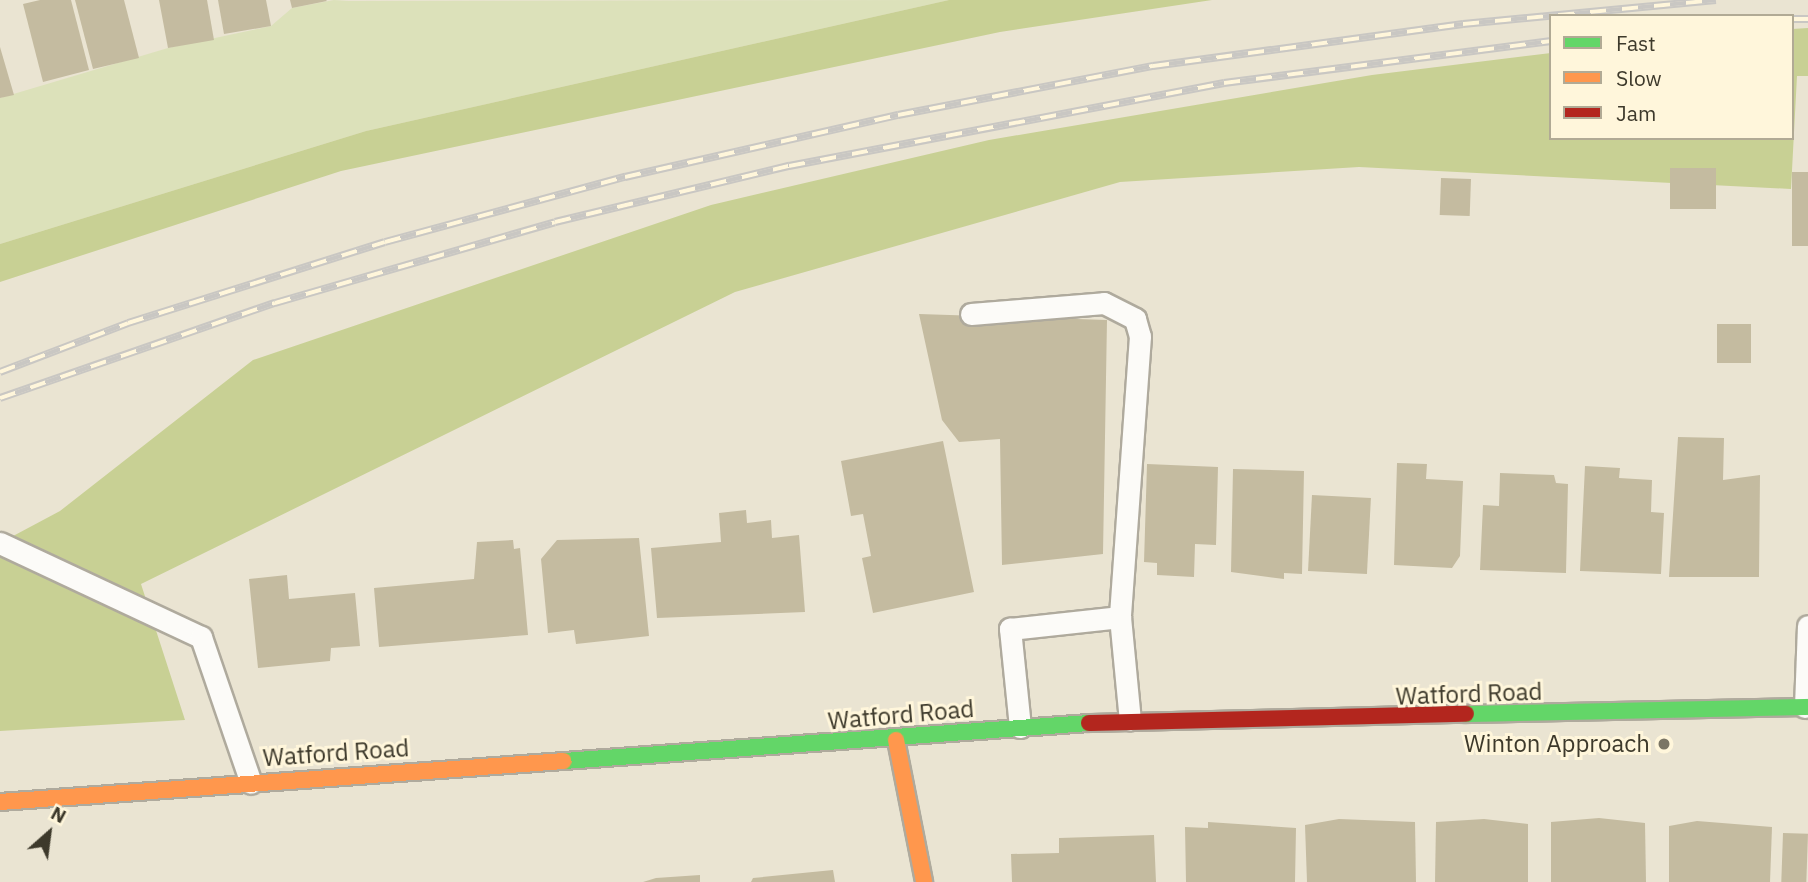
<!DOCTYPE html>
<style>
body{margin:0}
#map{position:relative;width:1808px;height:882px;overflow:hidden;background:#eae4d2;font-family:"IBM Plex Sans",sans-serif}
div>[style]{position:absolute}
.green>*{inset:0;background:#dce1ba}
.forest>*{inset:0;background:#c8d094}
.building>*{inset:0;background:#c4bba0;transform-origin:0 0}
.roads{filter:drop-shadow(2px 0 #afaa9d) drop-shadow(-2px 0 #afaa9d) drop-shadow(0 2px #afaa9d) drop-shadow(0 -2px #afaa9d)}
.lane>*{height:21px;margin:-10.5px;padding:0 10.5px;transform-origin:10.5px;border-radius:10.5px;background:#fcfbf8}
.fast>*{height:16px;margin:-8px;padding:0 8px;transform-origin:8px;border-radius:8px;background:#63d668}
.slow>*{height:16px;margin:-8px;padding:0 8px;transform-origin:8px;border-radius:8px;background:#ff974d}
.jam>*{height:16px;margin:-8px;padding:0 8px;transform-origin:8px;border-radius:8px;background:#b3261e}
.rail>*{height:8px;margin-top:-4px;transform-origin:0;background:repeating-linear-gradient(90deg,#fff6db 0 16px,#c9c7c3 0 32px);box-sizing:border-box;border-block:2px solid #c9c7c3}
.dots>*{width:19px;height:19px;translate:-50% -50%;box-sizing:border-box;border:4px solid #fff6db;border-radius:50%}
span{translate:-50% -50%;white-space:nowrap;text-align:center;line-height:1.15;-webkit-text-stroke:6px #fff6db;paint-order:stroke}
.street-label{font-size:24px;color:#3d392b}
.poi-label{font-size:24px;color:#3d392b}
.right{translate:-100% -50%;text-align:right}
.legend{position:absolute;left:1549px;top:14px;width:245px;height:126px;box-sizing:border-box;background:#fff6db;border:2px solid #b1aa95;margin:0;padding:9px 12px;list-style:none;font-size:21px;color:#3d392b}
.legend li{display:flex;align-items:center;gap:14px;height:35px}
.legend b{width:35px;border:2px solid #b1aa95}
.north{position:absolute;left:14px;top:798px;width:70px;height:70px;-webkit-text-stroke:5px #fff6db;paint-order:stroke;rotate:28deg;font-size:19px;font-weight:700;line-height:28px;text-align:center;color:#3d392b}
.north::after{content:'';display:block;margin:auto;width:24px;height:32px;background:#3d392b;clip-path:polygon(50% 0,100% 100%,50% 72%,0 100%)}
</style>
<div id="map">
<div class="green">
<i style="clip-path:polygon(334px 0,348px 1px,949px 0,366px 131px,0 244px,0 98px,168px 48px,271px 26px,292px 8px)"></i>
</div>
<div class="forest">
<i style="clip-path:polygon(949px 0,1212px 0,1000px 32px,341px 171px,0 282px,0 244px,366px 131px)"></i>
<i style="clip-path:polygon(1808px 28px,1808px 76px,1797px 76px,1791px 189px,1359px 167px,1120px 182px,735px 292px,141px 584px,185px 720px,0 731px,0 543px,60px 511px,253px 360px,711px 205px,989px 140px,1372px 75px,1551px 53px,1551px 138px,1792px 138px,1792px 29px)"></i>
</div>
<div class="building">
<i style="clip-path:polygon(40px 0,71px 0,89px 70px,43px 82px,23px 4px)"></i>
<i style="clip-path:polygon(75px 0,124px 0,139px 58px,93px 69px)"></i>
<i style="clip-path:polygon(159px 0,207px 0,214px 40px,168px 48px)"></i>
<i style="clip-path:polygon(218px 0,266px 0,271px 26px,224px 34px)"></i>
<i style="clip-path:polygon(290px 0,326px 0,327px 1px,292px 8px)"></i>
<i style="clip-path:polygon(0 47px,14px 95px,0 98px)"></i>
<i style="left:1670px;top:168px;width:46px;height:41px"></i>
<i style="left:1792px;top:172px;width:16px;height:74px"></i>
<i style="left:1441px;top:178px;width:30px;height:37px;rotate:2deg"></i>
<i style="clip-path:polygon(919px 314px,1107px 320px,1103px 554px,1002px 565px,1000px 439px,959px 442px,942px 420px)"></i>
<i style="left:1717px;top:324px;width:34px;height:39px"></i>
<i style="clip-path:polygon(1678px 437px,1724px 438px,1723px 480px,1760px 475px,1759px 577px,1669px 577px)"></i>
<i style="clip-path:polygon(943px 441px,974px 592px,873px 613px,862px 558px,871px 556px,863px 514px,851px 516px,841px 461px)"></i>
<i style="clip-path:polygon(1397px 463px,1427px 464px,1426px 479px,1463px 481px,1460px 556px,1452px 568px,1394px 565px)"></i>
<i style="clip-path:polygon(1147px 464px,1218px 467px,1216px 545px,1195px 544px,1194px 577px,1157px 575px,1157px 563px,1144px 562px)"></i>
<i style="clip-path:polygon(1585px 466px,1620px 468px,1619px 478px,1652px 480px,1651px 512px,1664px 513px,1661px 574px,1580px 571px)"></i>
<i style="clip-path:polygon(1233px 469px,1304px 471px,1302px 574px,1284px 573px,1284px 579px,1231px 572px)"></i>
<i style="clip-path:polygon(1500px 473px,1554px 475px,1556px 483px,1568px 484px,1566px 573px,1480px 570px,1483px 505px,1499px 506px)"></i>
<i style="left:1312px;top:495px;width:59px;height:76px;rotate:3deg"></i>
<i style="clip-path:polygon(746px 510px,747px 523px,771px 520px,772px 538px,799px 535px,805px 612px,657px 618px,651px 548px,721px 542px,719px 513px)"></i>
<i style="clip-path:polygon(639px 538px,649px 636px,576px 644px,574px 630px,548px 633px,541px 559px,557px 540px)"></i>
<i style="clip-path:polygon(513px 540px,514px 549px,520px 548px,528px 635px,379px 647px,374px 588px,474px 579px,477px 542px)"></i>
<i style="clip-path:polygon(287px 575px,289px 599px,355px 593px,360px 646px,331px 648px,330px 661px,258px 668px,249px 579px)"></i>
<i style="clip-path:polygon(1599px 818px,1645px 823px,1646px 882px,1551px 882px,1551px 822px)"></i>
<i style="clip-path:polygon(1339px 819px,1415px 822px,1416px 882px,1307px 882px,1305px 825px)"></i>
<i style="clip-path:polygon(1484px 819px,1528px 824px,1528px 882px,1435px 882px,1436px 822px)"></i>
<i style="clip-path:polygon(1697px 821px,1772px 827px,1770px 882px,1669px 882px,1669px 826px)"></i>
<i style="clip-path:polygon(1208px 822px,1296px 828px,1295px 882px,1186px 882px,1185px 827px,1208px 828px)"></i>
<i style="left:1783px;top:833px;width:25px;height:49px;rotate:2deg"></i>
<i style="clip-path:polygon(1154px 835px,1156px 882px,1012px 882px,1011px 854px,1059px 853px,1059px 838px)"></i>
<i style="clip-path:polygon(833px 870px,835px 882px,751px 882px,753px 878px)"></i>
<i style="clip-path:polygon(700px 875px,700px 882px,643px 882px,656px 878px)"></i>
</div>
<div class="roads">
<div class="lane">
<i style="left:971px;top:314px;width:133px;rotate:-4.7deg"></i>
<i style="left:1104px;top:303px;width:35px;rotate:27deg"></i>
<i style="left:1135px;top:319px;width:18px;rotate:74deg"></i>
<i style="left:1140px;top:336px;width:282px;rotate:94.1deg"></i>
<i style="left:1120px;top:617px;width:103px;rotate:84.5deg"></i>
<i style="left:0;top:543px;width:222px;rotate:25.1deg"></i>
<i style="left:201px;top:637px;width:154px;rotate:71.1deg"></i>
<i style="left:1805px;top:707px;width:81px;rotate:-87.9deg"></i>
<i style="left:1020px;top:727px;width:99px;rotate:-95.8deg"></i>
<i style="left:1010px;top:629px;width:111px;rotate:-6.2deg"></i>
</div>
<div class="fast">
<i style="left:1466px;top:714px;width:342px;rotate:-1.2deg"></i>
<i style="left:564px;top:761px;width:526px;rotate:-4.14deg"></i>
</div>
<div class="slow">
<i style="left:896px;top:740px;width:145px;rotate:78.8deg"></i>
<i style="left:0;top:802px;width:565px;rotate:-4.16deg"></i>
</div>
<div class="jam">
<i style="left:1089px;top:723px;width:377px;rotate:-1.4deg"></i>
</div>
</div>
<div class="rail">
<i style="left:1792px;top:19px;width:16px"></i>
<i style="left:0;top:372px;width:137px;rotate:-20.9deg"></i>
<i style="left:128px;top:323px;width:269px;rotate:-17.5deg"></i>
<i style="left:385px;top:242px;width:249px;rotate:-15.2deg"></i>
<i style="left:625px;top:177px;width:280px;rotate:-12.8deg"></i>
<i style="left:898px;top:115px;width:260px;rotate:-10.9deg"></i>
<i style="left:1153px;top:66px;width:313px;rotate:-7.7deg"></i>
<i style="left:1463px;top:24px;width:254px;rotate:-5.4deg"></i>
<i style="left:0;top:398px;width:291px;rotate:-19.1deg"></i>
<i style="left:275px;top:303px;width:291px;rotate:-16.1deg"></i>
<i style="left:555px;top:222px;width:241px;rotate:-13.5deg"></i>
<i style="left:789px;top:166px;width:443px;rotate:-10.8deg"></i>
<i style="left:1224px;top:83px;width:330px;rotate:-7.3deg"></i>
</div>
<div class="dots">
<i style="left:1664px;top:744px;background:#7a7565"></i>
</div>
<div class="street-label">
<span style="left:1469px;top:694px;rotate:-2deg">Watford Road</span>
<span style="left:901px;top:715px;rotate:-5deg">Watford Road</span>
<span style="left:336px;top:753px;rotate:-4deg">Watford Road</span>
</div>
<div class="poi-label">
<span class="right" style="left:1650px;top:744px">Winton Approach</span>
</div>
<ul class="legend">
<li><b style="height:9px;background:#63d668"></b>Fast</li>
<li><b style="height:9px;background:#ff974d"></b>Slow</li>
<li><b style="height:9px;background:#b3261e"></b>Jam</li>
</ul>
<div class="north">N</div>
</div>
